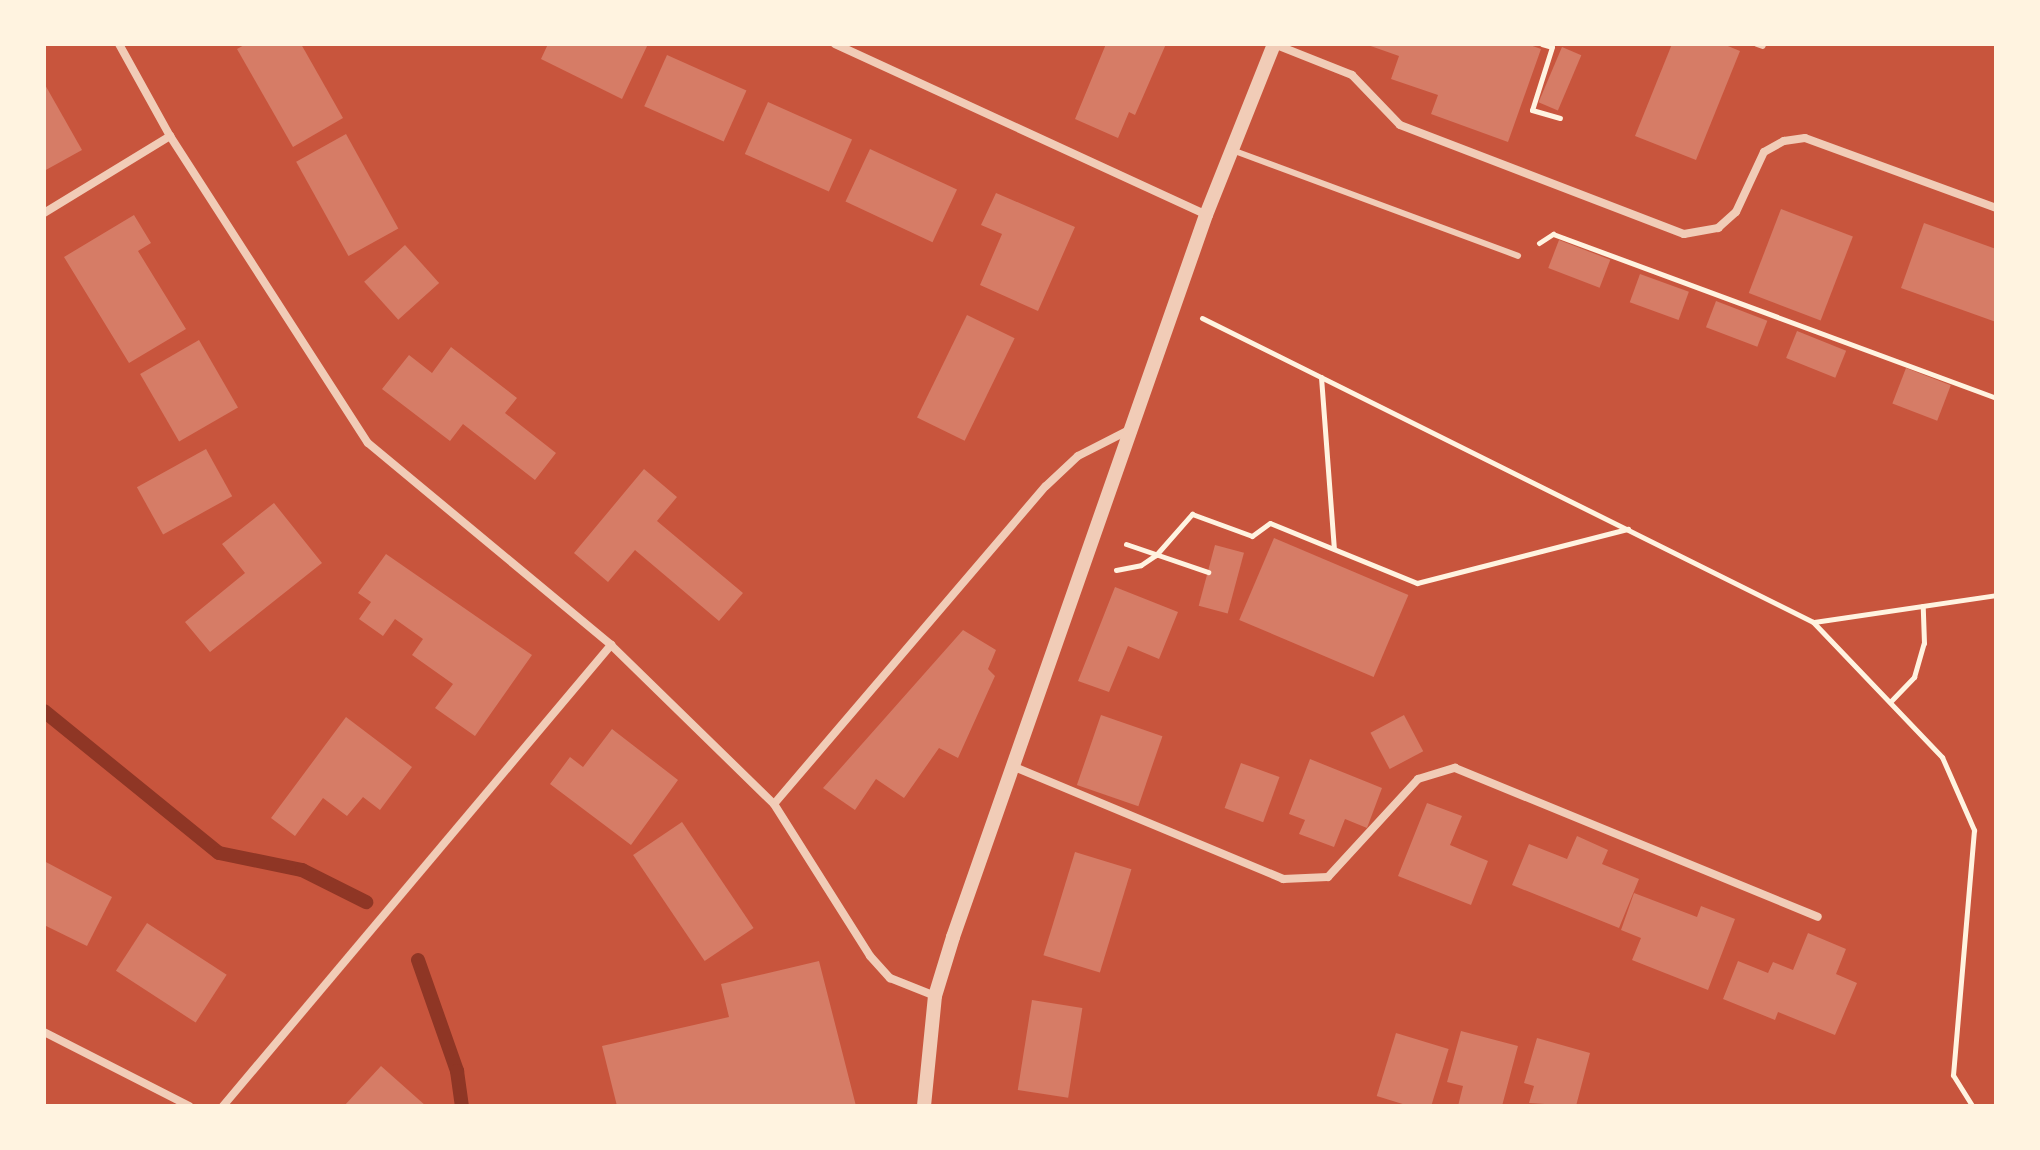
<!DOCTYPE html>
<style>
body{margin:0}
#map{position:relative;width:2040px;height:1150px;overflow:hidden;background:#c8553d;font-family:Cabin,sans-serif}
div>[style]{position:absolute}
.stream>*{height:14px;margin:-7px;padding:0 7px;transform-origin:7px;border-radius:7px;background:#8f3625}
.building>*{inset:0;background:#d67c66;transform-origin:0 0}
.path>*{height:5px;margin:-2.5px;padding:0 2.5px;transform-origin:2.5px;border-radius:2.5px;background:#fff3e0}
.service>*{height:6px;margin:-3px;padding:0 3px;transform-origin:3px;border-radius:3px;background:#f1ccb7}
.minor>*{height:8px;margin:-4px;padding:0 4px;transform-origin:4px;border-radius:4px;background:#f1ccb7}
.tertiary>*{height:14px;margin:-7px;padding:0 7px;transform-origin:7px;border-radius:7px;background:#f1ccb7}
span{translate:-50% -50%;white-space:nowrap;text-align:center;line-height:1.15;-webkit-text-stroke:7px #fff3e0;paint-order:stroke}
.frame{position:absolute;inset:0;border:46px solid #fff3e0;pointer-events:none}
</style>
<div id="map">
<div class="stream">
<i style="left:44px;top:711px;width:225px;rotate:39.1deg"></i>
<i style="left:219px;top:853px;width:85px;rotate:11.6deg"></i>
<i style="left:302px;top:870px;width:72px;rotate:26.6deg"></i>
<i style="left:418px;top:960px;width:118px;rotate:70.6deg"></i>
<i style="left:457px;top:1071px;width:35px;rotate:82deg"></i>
</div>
<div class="building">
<i style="clip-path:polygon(246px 44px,301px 44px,343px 118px,293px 147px,237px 49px)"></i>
<i style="clip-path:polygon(548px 44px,648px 44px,622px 99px,541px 59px)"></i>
<i style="clip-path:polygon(1106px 44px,1166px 44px,1135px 115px,1129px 112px,1118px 138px,1075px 119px)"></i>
<i style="clip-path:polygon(1365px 44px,1527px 44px,1541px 49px,1508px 142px,1431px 114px,1438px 95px,1391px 79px,1399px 56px)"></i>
<i style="clip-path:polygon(1672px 44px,1723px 44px,1740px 51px,1696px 160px,1635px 136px)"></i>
<i style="left:1562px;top:47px;width:21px;height:60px;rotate:23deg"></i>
<i style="left:667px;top:55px;width:87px;height:56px;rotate:24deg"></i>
<i style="clip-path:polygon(44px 83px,82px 150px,44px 171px)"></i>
<i style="left:768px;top:102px;width:92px;height:57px;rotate:24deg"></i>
<i style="left:346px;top:134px;width:108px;height:57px;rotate:61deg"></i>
<i style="left:870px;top:149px;width:96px;height:58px;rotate:25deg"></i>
<i style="clip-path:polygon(996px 193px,1075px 227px,1038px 311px,980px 285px,1002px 234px,981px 225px)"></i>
<i style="left:1781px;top:209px;width:77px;height:90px;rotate:21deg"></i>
<i style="clip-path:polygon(134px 215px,151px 243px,138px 251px,186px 329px,129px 363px,64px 257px)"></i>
<i style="clip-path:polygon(1924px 223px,1996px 249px,1996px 322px,1901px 288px)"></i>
<i style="left:1559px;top:240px;width:55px;height:30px;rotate:21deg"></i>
<i style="left:405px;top:245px;width:51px;height:55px;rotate:48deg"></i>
<i style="left:1640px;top:274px;width:52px;height:30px;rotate:20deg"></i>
<i style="left:1716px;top:301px;width:55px;height:28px;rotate:21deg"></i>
<i style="left:967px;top:315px;width:53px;height:114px;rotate:26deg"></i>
<i style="left:1797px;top:331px;width:53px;height:29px;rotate:22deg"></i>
<i style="left:199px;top:340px;width:78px;height:68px;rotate:60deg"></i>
<i style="clip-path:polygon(451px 347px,517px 398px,505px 413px,556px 453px,535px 480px,463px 424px,450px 441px,382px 389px,409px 355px,432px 373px)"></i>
<i style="left:1906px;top:368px;width:48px;height:38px;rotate:21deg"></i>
<i style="left:206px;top:449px;width:54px;height:79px;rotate:61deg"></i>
<i style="clip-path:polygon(644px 469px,677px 497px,657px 521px,743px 593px,719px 621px,635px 550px,608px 582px,574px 553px)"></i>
<i style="clip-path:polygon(274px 503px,322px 563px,210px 652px,185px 622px,245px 573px,222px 544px)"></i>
<i style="left:1274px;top:538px;width:146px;height:89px;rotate:23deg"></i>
<i style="left:1215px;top:545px;width:30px;height:63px;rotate:15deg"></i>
<i style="clip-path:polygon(386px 554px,532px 655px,475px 736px,435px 708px,453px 684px,412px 655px,423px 639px,395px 619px,383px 636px,359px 619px,371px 602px,358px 593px)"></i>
<i style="clip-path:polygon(1115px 587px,1178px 612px,1159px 659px,1128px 646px,1109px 692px,1078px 681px)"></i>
<i style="clip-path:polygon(963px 630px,996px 650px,988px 669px,995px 676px,958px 758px,939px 748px,904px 798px,876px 779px,855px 810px,823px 788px)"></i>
<i style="left:1101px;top:715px;width:65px;height:74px;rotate:19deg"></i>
<i style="left:1404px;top:715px;width:41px;height:38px;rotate:62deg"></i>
<i style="clip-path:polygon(346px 717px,412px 767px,380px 810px,363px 797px,347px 816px,323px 798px,295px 836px,271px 818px)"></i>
<i style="clip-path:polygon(612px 729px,678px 780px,631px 845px,550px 784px,570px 757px,583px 767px)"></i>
<i style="clip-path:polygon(1310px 759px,1382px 788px,1367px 828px,1345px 819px,1334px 847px,1299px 834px,1305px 820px,1289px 814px)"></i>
<i style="left:1241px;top:763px;width:41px;height:48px;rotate:20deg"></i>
<i style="clip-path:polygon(1427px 803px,1462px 816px,1450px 845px,1488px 861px,1471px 905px,1398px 876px)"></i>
<i style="left:682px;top:822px;width:128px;height:59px;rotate:56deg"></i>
<i style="clip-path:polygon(1577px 836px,1608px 850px,1602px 864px,1639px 879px,1619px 928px,1512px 885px,1529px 844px,1567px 859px)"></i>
<i style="left:1075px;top:852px;width:59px;height:108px;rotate:17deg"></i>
<i style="clip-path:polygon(44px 861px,112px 897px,87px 946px,44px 925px)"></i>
<i style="clip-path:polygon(1634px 893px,1697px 917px,1701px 906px,1735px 919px,1708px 990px,1632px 960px,1641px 938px,1621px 930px)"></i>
<i style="left:147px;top:923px;width:95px;height:57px;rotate:33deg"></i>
<i style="clip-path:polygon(1808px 933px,1846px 949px,1836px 974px,1857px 983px,1835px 1035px,1778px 1012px,1775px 1020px,1723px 999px,1738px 961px,1768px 973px,1773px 962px,1793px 970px)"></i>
<i style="clip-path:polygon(819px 961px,856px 1106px,617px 1106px,602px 1046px,729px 1017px,721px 984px)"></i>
<i style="left:1032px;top:1000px;width:51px;height:91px;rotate:9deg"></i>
<i style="clip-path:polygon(1461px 1031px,1518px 1046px,1502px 1106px,1458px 1106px,1463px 1086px,1447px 1082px)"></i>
<i style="left:1396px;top:1033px;width:55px;height:66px;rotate:17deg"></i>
<i style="clip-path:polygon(1537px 1038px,1590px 1053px,1576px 1106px,1529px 1103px,1534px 1086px,1524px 1083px)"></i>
<i style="clip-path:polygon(381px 1066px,426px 1106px,344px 1106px)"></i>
</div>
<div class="path">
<i style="left:1542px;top:44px;width:10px;rotate:17deg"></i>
<i style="left:1552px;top:47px;width:66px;rotate:107.6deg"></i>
<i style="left:1532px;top:110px;width:29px;rotate:16deg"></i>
<i style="left:1539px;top:243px;width:17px;rotate:-33deg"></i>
<i style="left:1553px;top:234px;width:472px;rotate:20.3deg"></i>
<i style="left:1202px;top:318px;width:682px;rotate:26.45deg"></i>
<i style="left:1813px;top:622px;width:187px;rotate:46.3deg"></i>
<i style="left:1942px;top:757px;width:80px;rotate:66.3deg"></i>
<i style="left:1974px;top:830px;width:246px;rotate:94.9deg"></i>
<i style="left:1953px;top:1075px;width:36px;rotate:58deg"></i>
<i style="left:1321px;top:377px;width:172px;rotate:85.7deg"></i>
<i style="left:1126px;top:544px;width:87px;rotate:18.9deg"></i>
<i style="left:1116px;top:570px;width:25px;rotate:-11deg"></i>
<i style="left:1141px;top:565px;width:18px;rotate:-34deg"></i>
<i style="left:1156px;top:555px;width:55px;rotate:-48.7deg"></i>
<i style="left:1192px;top:514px;width:64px;rotate:20.1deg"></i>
<i style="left:1252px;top:536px;width:22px;rotate:-36deg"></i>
<i style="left:1270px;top:523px;width:159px;rotate:22.2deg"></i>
<i style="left:1417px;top:583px;width:218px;rotate:-14.4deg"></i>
<i style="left:1814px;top:622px;width:184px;rotate:-8.4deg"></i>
<i style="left:1890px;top:702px;width:35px;rotate:-46deg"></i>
<i style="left:1914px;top:677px;width:35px;rotate:-74deg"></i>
<i style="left:1924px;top:643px;width:37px;rotate:-92deg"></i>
</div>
<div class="service">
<i style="left:1757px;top:44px;width:6px;rotate:18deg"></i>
<i style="left:1232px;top:150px;width:305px;rotate:20.3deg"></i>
</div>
<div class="minor">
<i style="left:119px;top:44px;width:105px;rotate:61deg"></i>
<i style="left:170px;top:136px;width:365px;rotate:57.2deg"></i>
<i style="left:368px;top:443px;width:316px;rotate:39.7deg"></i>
<i style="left:611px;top:645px;width:228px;rotate:44.3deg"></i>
<i style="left:774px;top:804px;width:180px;rotate:57.7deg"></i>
<i style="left:870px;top:956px;width:30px;rotate:48deg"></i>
<i style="left:890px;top:978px;width:48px;rotate:21.8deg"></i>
<i style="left:835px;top:44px;width:409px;rotate:24.7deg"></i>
<i style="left:1274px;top:44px;width:84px;rotate:21.7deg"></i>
<i style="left:1352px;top:75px;width:69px;rotate:46.2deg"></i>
<i style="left:1400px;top:125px;width:304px;rotate:21deg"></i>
<i style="left:1684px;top:234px;width:35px;rotate:-10deg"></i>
<i style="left:1718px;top:228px;width:24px;rotate:-42deg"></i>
<i style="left:1736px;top:212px;width:66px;rotate:-65deg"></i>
<i style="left:1764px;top:152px;width:23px;rotate:-29deg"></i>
<i style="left:1784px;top:141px;width:21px;rotate:-8deg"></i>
<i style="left:1805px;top:138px;width:203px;rotate:20.1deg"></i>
<i style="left:44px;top:213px;width:148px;rotate:-31.4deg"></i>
<i style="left:1012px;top:766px;width:294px;rotate:22.6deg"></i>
<i style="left:1283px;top:879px;width:45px;rotate:-2.5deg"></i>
<i style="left:1328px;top:877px;width:133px;rotate:-47.4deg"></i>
<i style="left:1418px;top:779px;width:39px;rotate:-17deg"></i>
<i style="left:1455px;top:768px;width:392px;rotate:22.3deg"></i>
<i style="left:774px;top:804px;width:418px;rotate:-49.5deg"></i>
<i style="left:1046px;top:486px;width:44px;rotate:-43.2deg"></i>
<i style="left:1078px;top:456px;width:57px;rotate:-27deg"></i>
<i style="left:44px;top:1032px;width:163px;rotate:27deg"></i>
<i style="left:223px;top:1106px;width:603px;rotate:-49.91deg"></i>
</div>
<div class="tertiary">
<i style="left:924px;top:1106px;width:111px;rotate:-84.3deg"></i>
<i style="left:935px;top:996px;width:62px;rotate:-73deg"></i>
<i style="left:953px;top:937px;width:765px;rotate:-70.69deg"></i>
<i style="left:1206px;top:215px;width:184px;rotate:-68.3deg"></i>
</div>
<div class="frame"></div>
</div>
